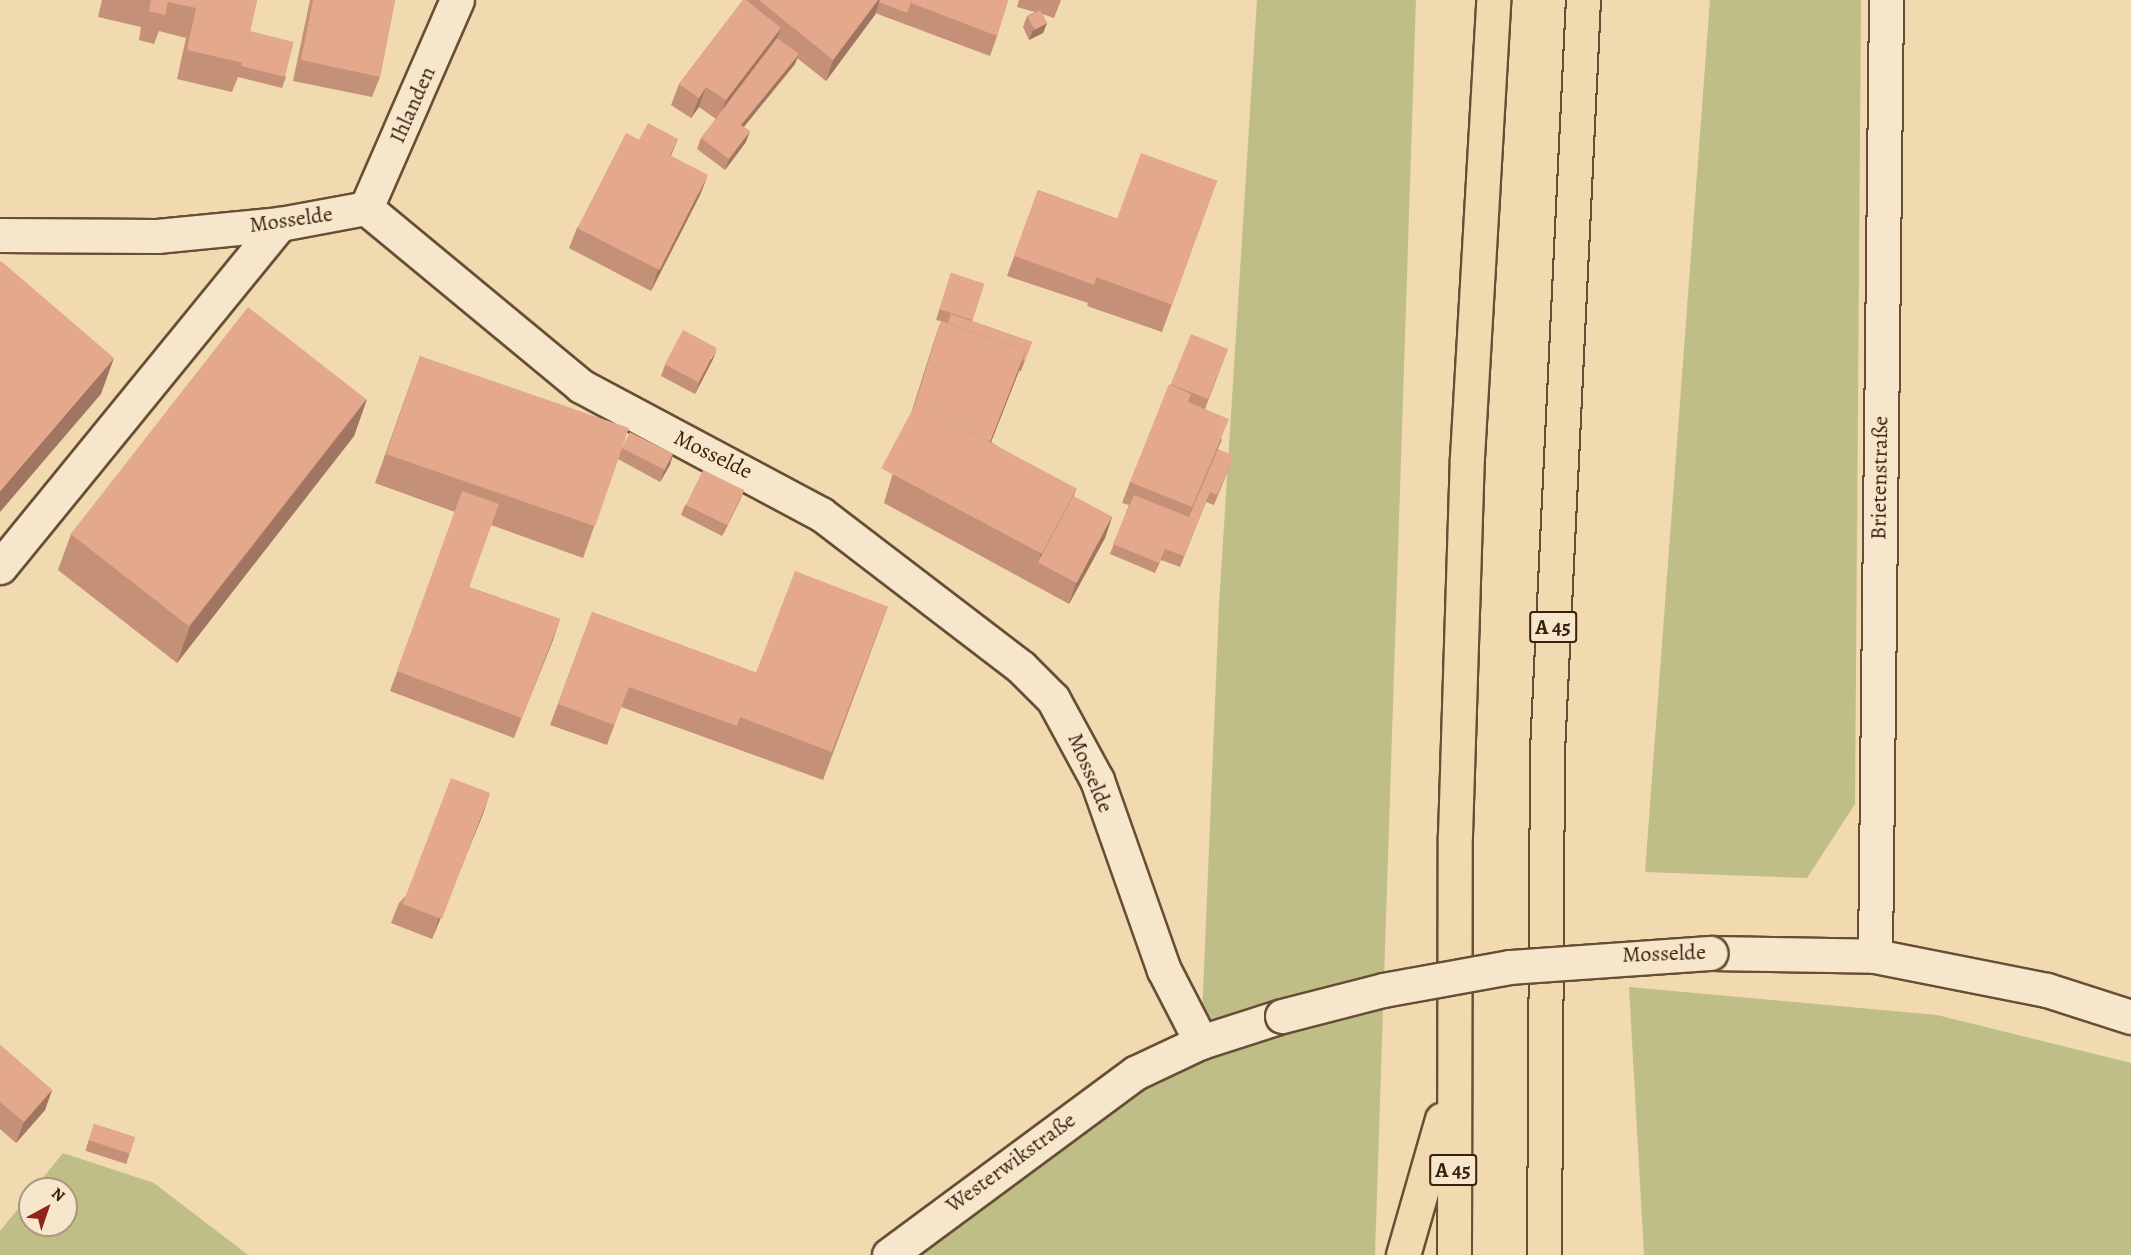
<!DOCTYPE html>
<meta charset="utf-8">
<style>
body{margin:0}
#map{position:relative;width:2131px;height:1255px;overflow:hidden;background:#f1d9b0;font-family:Alegreya,serif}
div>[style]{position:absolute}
.green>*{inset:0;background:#c0be87}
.roads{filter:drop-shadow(2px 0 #674e35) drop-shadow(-2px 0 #674e35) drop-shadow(0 2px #674e35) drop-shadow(0 -2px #674e35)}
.minor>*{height:33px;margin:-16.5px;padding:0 16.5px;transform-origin:16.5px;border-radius:16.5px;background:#f6e6cc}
.highway>*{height:33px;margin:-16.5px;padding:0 16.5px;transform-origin:16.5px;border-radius:16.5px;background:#f1d9b0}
.bridges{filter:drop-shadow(2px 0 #674e35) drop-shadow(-2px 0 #674e35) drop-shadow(0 2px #674e35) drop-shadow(0 -2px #674e35)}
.minor-bridge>*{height:33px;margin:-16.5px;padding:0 16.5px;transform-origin:16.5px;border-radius:16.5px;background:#f6e6cc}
.wall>*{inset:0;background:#c49078;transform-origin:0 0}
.shaded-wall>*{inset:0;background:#a07662}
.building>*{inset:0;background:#e4a88c;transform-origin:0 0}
span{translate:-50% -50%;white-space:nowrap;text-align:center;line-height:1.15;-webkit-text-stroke:6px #f6e6cc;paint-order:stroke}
.shield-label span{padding:2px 4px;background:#f6e6cc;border:2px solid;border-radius:4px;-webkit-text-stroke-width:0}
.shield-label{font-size:21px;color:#391f0c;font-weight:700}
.street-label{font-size:22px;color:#391f0c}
.north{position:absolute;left:18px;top:1177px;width:60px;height:60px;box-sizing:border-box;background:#f6e6cc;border:2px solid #aa967f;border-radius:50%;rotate:40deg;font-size:16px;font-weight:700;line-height:24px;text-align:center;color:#391f0c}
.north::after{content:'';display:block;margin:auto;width:21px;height:27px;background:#8f2418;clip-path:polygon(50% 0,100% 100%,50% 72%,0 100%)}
</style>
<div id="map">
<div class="green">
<i style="clip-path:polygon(1257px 0,1416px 0,1375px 1255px,889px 1255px,1201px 1042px,1219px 606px)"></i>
<i style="clip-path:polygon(1710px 0,1861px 0,1855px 804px,1807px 878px,1645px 872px)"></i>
<i style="clip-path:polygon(1629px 987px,1937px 1015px,2131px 1063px,2131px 1255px,1644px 1255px)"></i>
<i style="clip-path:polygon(63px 1153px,154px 1183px,248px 1255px,0 1255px,0 1231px,30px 1194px,30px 1225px,66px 1225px,66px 1189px,34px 1189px)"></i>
</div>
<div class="roads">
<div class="minor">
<i style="left:366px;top:208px;width:279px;rotate:39.6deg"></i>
<i style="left:581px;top:386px;width:272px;rotate:28.1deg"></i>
<i style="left:821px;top:514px;width:252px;rotate:37.4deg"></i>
<i style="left:1021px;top:667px;width:45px;rotate:45deg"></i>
<i style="left:1053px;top:699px;width:92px;rotate:61.5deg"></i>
<i style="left:1097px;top:780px;width:201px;rotate:70.6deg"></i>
<i style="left:1164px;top:970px;width:81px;rotate:62.8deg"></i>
<i style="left:366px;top:208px;width:227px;rotate:-66.4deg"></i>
<i style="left:0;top:235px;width:157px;rotate:0.4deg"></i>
<i style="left:157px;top:236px;width:124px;rotate:-5.6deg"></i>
<i style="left:280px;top:224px;width:87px;rotate:-10.5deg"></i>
<i style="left:0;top:567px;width:443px;rotate:-50.8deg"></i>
<i style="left:1711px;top:953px;width:164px;rotate:1deg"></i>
<i style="left:1875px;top:956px;width:175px;rotate:11.2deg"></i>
<i style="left:2047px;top:990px;width:88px;rotate:17.8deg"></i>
<i style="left:1875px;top:956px;width:956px;rotate:-89.34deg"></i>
<i style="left:889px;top:1255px;width:306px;rotate:-36.5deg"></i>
<i style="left:1135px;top:1073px;width:73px;rotate:-25.2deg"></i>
<i style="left:1201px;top:1042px;width:85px;rotate:-17.8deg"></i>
</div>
<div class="highway">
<i style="left:1403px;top:1255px;width:141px;rotate:-74deg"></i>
<i style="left:1454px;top:1255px;width:420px;rotate:-89.9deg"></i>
<i style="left:1455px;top:835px;width:378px;rotate:-88.2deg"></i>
<i style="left:1467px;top:457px;width:458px;rotate:-86.7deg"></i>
<i style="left:1544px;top:1255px;width:504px;rotate:-89.66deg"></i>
<i style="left:1547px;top:751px;width:752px;rotate:-87.26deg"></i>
</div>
</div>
<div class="bridges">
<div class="minor-bridge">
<i style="left:1282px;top:1016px;width:104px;rotate:-14.4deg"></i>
<i style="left:1383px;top:990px;width:129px;rotate:-10.3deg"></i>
<i style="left:1510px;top:967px;width:201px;rotate:-4deg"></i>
</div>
</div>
<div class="wall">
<i style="clip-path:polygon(102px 0,257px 0,250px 31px,286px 77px,282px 88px,238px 77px,232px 92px,177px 79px,186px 38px,159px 31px,154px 44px,139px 40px,141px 27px,98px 17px)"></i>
<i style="clip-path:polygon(310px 0,395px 0,380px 77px,372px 97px,293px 81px)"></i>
<i style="clip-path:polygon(743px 0,1008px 0,997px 36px,990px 56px,875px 13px,826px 81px,797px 58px,795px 64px,744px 127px,746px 142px,725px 170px,697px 149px,701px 138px,716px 119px,699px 107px,691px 118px,671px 105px,679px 84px)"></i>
<i style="clip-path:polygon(1019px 0,1061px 0,1054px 18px,1042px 14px,1047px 23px,1043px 33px,1029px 40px,1023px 27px,1027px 16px,1035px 12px,1017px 7px)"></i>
<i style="clip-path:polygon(678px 139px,671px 156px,700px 195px,651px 291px,569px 248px,577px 228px,639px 140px)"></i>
<i style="clip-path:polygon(1217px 180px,1162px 332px,1087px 306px,1088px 303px,1007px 276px,1038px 190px,1118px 219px)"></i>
<i style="clip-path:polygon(951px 273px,984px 284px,972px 321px,1032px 342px,1021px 371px,1019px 371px,991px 442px,1073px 496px,1112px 517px,1105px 538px,1069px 604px,884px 503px,905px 432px,934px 341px,941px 321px,936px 320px)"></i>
<i style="clip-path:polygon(1228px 349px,1205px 409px,1222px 440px,1218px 449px,1230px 466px,1214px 505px,1206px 502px,1180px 567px,1161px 560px,1155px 573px,1110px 554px,1129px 505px,1122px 503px,1130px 482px,1170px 385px)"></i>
<i style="clip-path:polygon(420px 356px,623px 447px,673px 454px,670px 465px,660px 482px,618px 459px,583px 558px,491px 525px,469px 587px,560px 619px,514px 738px,390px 691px,455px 512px,375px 483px)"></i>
<i style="clip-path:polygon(713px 359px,695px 394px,661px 376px,665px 365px)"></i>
<i style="clip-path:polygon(367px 399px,354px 436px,177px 663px,58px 570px,71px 534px)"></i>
<i style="clip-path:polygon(744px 490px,740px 500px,722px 536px,681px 515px,685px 505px)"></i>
<i style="clip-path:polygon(888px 606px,823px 780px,621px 707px,607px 745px,550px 725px,592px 612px,757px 673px)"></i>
<i style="clip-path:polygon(483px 814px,432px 939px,391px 923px,399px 903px)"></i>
<i style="clip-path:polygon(0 1045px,52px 1090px,45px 1110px,16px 1143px,0 1129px)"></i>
<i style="left:94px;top:1124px;width:43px;height:28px;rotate:18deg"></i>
</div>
<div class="shaded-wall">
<i style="clip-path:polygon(878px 0,880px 0,875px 15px,826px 81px,833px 60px)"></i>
<i style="clip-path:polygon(1047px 23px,1043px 33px,1029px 40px,1033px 30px)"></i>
<i style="clip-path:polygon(781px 28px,773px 48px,718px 121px,726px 100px)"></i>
<i style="clip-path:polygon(799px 54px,795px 64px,737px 135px,741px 125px)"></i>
<i style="clip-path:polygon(706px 87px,699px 107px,691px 118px,699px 98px)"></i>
<i style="clip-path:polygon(750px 131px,746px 142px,725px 170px,729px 159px)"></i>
<i style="clip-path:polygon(708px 175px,700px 195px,651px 291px,658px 270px)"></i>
<i style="clip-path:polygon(717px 348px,713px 359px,695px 394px,699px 383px)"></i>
<i style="clip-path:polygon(1026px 350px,1019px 371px,980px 470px,987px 449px)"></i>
<i style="clip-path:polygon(114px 358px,101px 394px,0 512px,0 491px)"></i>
<i style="clip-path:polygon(367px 399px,354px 436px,177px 663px,190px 626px)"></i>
<i style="clip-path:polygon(673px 454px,670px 465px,660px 482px,664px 471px)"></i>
<i style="clip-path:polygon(1077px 487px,1066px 517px,1038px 562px,1041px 553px)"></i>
<i style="clip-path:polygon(744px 490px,740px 500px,722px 536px,726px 526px)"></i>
<i style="clip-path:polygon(1112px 517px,1105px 538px,1069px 604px,1076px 583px)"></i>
<i style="clip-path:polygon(560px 619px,553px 640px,514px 738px,522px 718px)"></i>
<i style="clip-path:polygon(490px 793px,483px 814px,432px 939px,439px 918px)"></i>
<i style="clip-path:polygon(52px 1090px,45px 1110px,16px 1143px,24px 1122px)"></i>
</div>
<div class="building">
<i style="clip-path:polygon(151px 0,257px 0,243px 63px,187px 50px,196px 8px,168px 2px,165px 15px,149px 11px)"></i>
<i style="clip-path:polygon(313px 0,395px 0,380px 77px,301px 60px)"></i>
<i style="clip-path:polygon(743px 0,746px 0,781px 28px,726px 100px,706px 87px,699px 98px,679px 84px)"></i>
<i style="clip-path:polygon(759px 0,878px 0,833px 60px)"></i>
<i style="clip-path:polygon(880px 0,912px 0,907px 13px,879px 2px)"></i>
<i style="clip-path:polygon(912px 0,1008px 0,997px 36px,911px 3px)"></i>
<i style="left:1040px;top:10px;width:15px;height:14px;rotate:62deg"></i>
<i style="left:250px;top:31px;width:45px;height:36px;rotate:14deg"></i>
<i style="clip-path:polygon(777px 38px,799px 54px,741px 125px,750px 131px,729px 159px,701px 138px)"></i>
<i style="left:648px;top:123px;width:34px;height:19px;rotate:28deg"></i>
<i style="left:626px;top:133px;width:92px;height:107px;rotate:27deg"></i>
<i style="left:1141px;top:153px;width:81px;height:132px;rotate:20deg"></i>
<i style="left:1038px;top:190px;width:85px;height:70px;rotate:20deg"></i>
<i style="clip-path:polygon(1px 261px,114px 358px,0 491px,0 262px)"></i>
<i style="left:951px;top:273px;width:35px;height:38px;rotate:18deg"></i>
<i style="left:248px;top:307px;width:150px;height:288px;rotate:38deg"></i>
<i style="clip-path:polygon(951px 314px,1032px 342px,1025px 361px,1023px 360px,1026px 350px,948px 323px)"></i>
<i style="clip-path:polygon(941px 321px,1026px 350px,990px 442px,916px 403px,913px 411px)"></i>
<i style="left:683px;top:330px;width:38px;height:39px;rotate:28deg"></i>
<i style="left:1191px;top:334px;width:40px;height:54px;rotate:22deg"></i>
<i style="left:420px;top:356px;width:221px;height:104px;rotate:19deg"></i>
<i style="clip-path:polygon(1169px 384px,1191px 394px,1188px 402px,1229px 419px,1192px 507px,1130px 482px)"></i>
<i style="left:916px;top:403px;width:182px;height:74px;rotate:28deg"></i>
<i style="left:630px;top:432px;width:48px;height:18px;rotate:27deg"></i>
<i style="clip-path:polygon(1218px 449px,1234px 456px,1217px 495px,1210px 492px,1184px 556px,1165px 549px,1159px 563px,1113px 544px,1134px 495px,1189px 517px)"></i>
<i style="left:703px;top:470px;width:46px;height:39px;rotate:26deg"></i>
<i style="clip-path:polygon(462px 491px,499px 504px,469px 587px,560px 619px,522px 718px,397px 671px)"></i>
<i style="left:1073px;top:496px;width:44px;height:75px;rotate:28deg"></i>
<i style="left:795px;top:571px;width:99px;height:156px;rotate:21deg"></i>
<i style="clip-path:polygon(592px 612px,757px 673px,737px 726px,629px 687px,614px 725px,558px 704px)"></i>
<i style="left:451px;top:778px;width:42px;height:135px;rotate:21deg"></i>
<i style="clip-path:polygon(0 1045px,52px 1090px,24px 1122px,0 1102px)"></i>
<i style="left:94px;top:1124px;width:43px;height:17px;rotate:18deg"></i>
</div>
<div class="shield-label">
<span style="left:1553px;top:627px">A 45</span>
<span style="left:1453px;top:1170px">A 45</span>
</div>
<div class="street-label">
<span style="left:413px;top:105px;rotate:-66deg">Ihlanden</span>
<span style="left:291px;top:220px;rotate:-8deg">Mosselde</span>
<span style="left:713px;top:455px;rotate:26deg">Mosselde</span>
<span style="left:1880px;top:478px;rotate:-89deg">Brietenstraße</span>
<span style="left:1090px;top:773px;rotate:67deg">Mosselde</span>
<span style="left:1664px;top:954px;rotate:-2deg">Mosselde</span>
<span style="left:1011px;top:1163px;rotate:-36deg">Westerwikstraße</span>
</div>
<div class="north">N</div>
</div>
